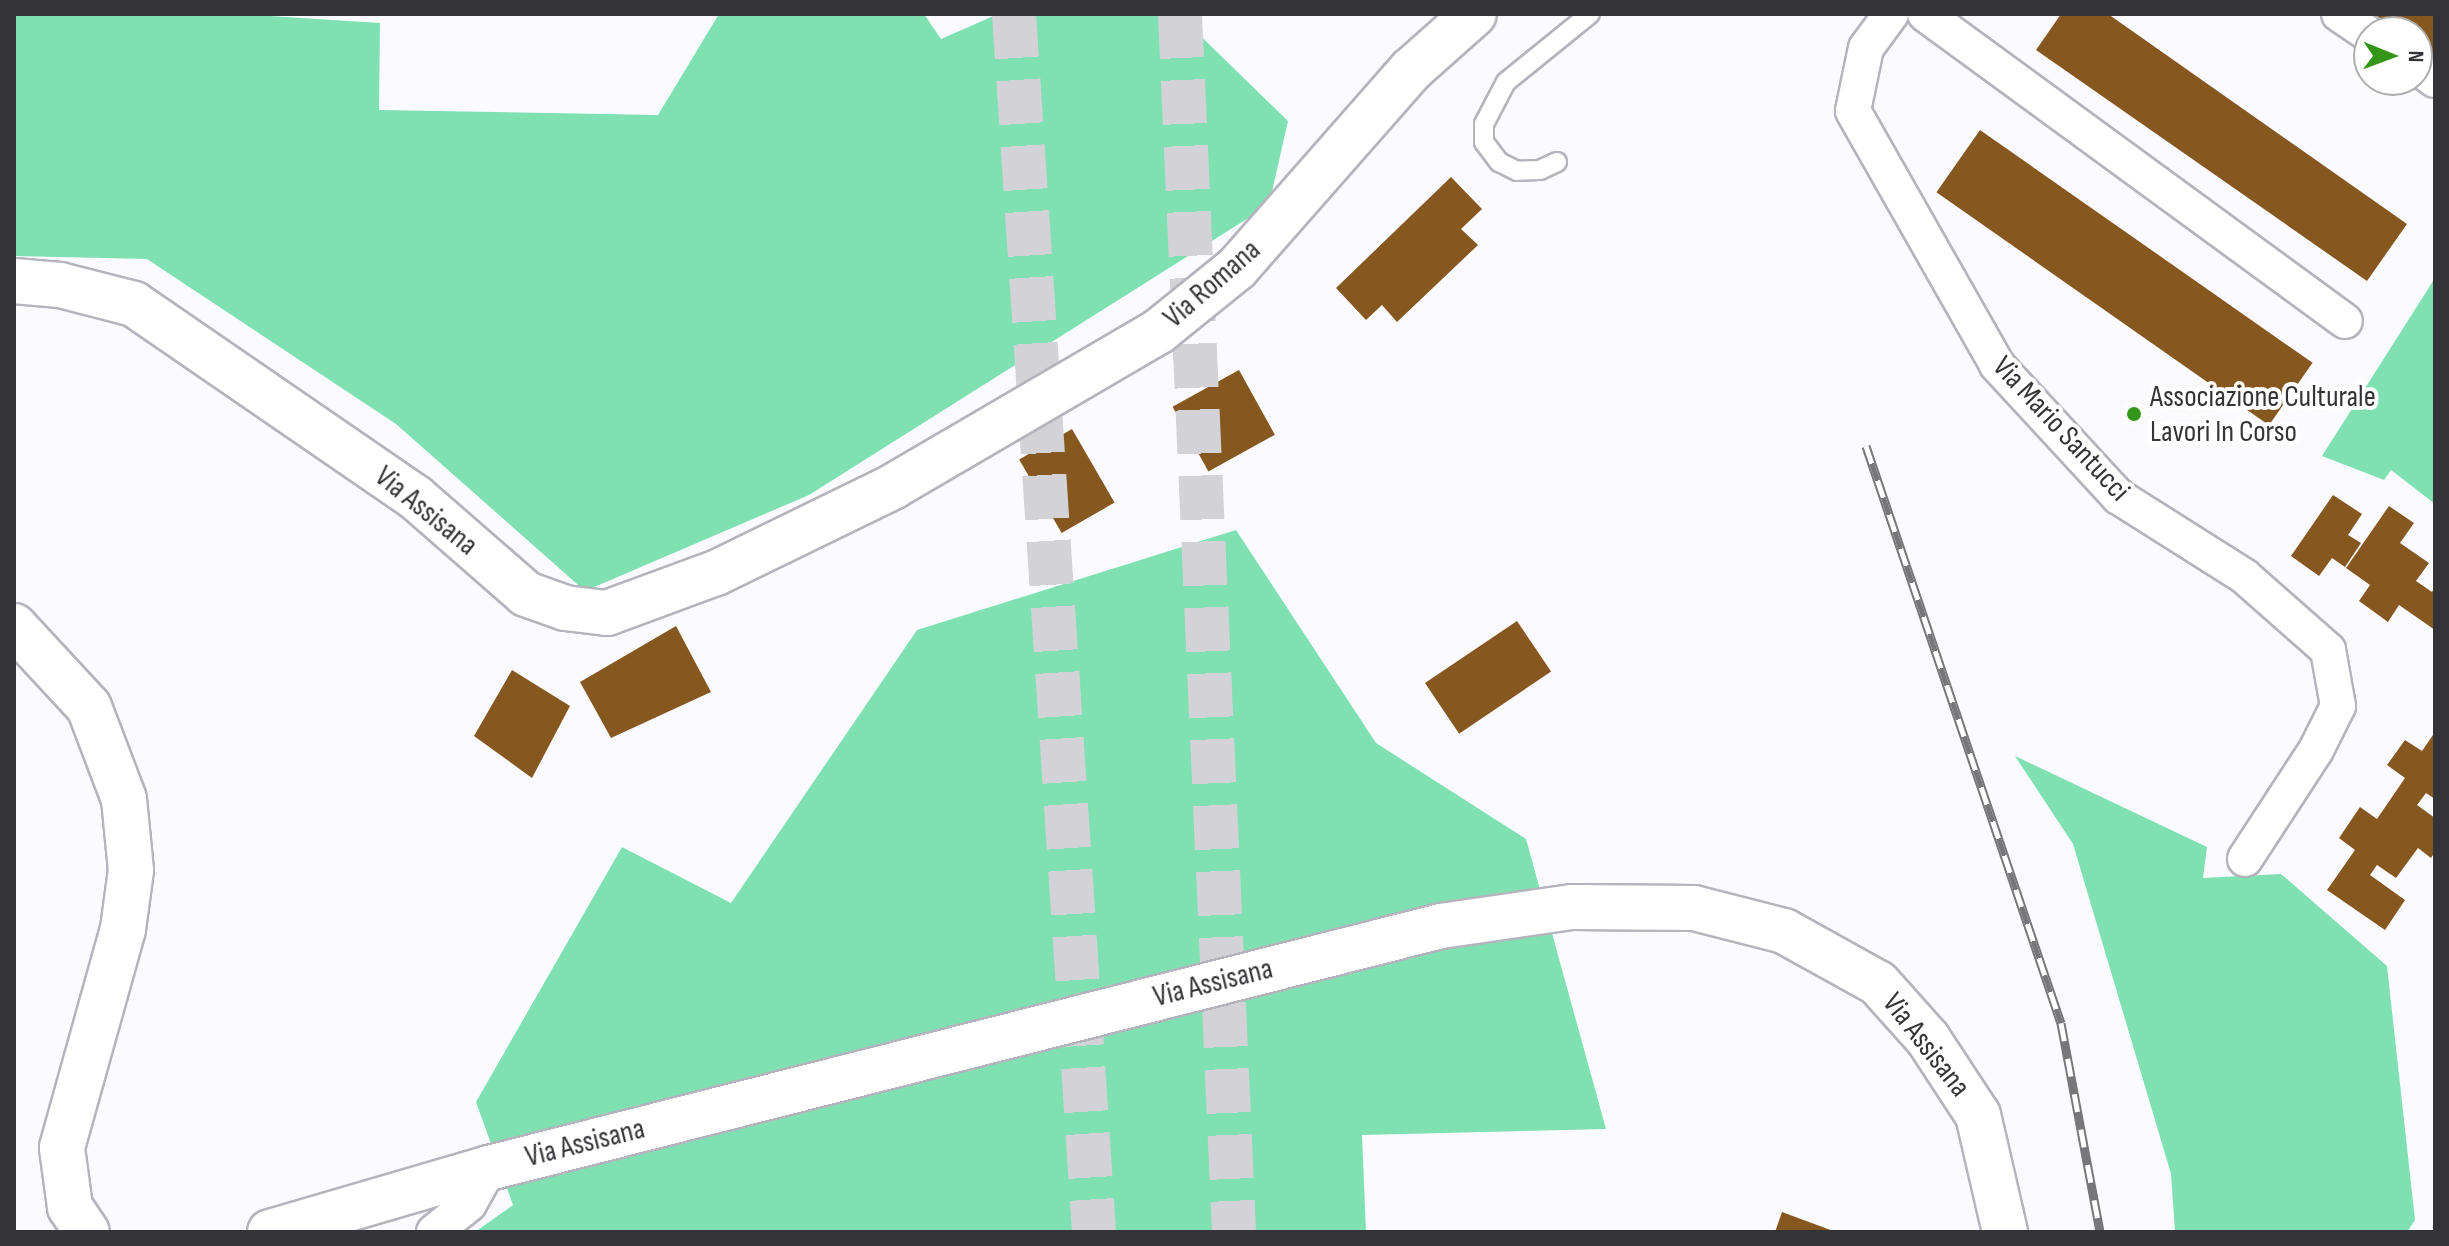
<!DOCTYPE html>
<style>
body{margin:0}
#map{position:relative;width:2449px;height:1246px;overflow:hidden;background:#fbfbff;font-family:"Sofia Sans Condensed",sans-serif}
div>[style]{position:absolute}
.green>*{inset:0;background:#7fe0b2}
.building>*{inset:0;background:#86581f;transform-origin:0 0}
.motorway-tunnel>*{height:44px;margin-top:-22px;transform-origin:0;background:repeating-linear-gradient(90deg,#d3d3d7 0 44px,transparent 0 66px)}
.roads{filter:drop-shadow(2px 0 #b5b4bd) drop-shadow(-2px 0 #b5b4bd) drop-shadow(0 2px #b5b4bd) drop-shadow(0 -2px #b5b4bd)}
.service>*{height:18px;margin:-9px;padding:0 9px;transform-origin:9px;border-radius:9px;background:#fff}
.minor>*{height:34px;margin:-17px;padding:0 17px;transform-origin:17px;border-radius:17px;background:#fff}
.secondary>*{height:44px;margin:-22px;padding:0 22px;transform-origin:22px;border-radius:22px;background:#fff}
.rail>*{height:9px;margin-top:-4.5px;transform-origin:0;background:repeating-linear-gradient(90deg,#fff 0 18px,#77777b 0 36px);box-sizing:border-box;border-block:2px solid #77777b}
.dots>*{width:22px;height:22px;translate:-50% -50%;box-sizing:border-box;border:4px solid #fff;border-radius:50%}
span{translate:-50% -50%;white-space:nowrap;text-align:center;line-height:1.15;-webkit-text-stroke:8px #fff;paint-order:stroke}
.street-label{font-size:30px;color:#343438}
.poi-label{font-size:30px;color:#343438}
.left{translate:0 -50%;text-align:left}
.frame{position:absolute;inset:0;border:16px solid #343438;pointer-events:none}
.north{position:absolute;left:2353px;top:16px;width:80px;height:80px;box-sizing:border-box;background:#fff;border:2px solid #aeaeaf;border-radius:50%;rotate:91deg;font-size:22px;font-weight:700;line-height:32px;text-align:center;color:#343438}
.north::after{content:'';display:block;margin:auto;width:28px;height:36px;background:#349619;clip-path:polygon(50% 0,100% 100%,50% 72%,0 100%)}
</style>
<div id="map">
<div class="green">
<i style="clip-path:polygon(14px 14px,240px 14px,380px 23px,379px 110px,658px 115px,719px 14px,924px 14px,941px 39px,998px 14px,1178px 14px,1288px 121px,1269px 205px,809px 495px,585px 591px,396px 424px,147px 259px,14px 256px)"></i>
<i style="clip-path:polygon(2435px 278px,2435px 504px,2391px 470px,2384px 480px,2322px 456px)"></i>
<i style="clip-path:polygon(1236px 530px,1376px 743px,1526px 839px,1606px 1129px,1362px 1135px,1366px 1232px,475px 1232px,513px 1205px,476px 1102px,622px 847px,731px 903px,917px 630px)"></i>
<i style="clip-path:polygon(2015px 756px,2207px 847px,2203px 878px,2281px 874px,2387px 966px,2415px 1220px,2407px 1232px,2175px 1232px,2171px 1174px,2073px 844px)"></i>
</div>
<div class="building">
<i style="clip-path:polygon(2061px 14px,2108px 14px,2407px 224px,2367px 281px,2036px 50px)"></i>
<i style="clip-path:polygon(2371px 14px,2435px 14px,2435px 59px,2417px 46px,2417px 32px,2397px 32px)"></i>
<i style="left:1980px;top:130px;width:406px;height:76px;rotate:35deg"></i>
<i style="clip-path:polygon(1451px 177px,1482px 209px,1461px 229px,1478px 245px,1397px 322px,1382px 305px,1366px 320px,1336px 288px)"></i>
<i style="left:1239px;top:370px;width:74px;height:76px;rotate:61deg"></i>
<i style="left:1072px;top:429px;width:85px;height:61px;rotate:60deg"></i>
<i style="clip-path:polygon(2333px 495px,2362px 514px,2348px 535px,2361px 543px,2345px 567px,2332px 558px,2319px 576px,2291px 556px)"></i>
<i style="clip-path:polygon(2389px 506px,2414px 523px,2400px 543px,2429px 563px,2416px 581px,2432px 592px,2435px 587px,2435px 630px,2399px 605px,2388px 622px,2359px 601px,2370px 585px,2346px 568px)"></i>
<i style="left:1517px;top:621px;width:61px;height:111px;rotate:56deg"></i>
<i style="clip-path:polygon(676px 626px,711px 692px,611px 738px,580px 682px)"></i>
<i style="clip-path:polygon(512px 670px,570px 706px,532px 778px,474px 736px)"></i>
<i style="clip-path:polygon(2435px 732px,2435px 799px,2426px 793px,2417px 805px,2435px 818px,2435px 852px,2431px 858px,2418px 848px,2396px 878px,2377px 865px,2370px 875px,2405px 900px,2385px 930px,2327px 890px,2355px 850px,2339px 838px,2360px 807px,2377px 819px,2405px 778px,2387px 765px,2405px 740px,2422px 751px)"></i>
<i style="clip-path:polygon(1782px 1212px,1836px 1232px,1775px 1232px)"></i>
</div>
<div class="motorway-tunnel">
<i style="left:1014px;top:14px;width:1221px;rotate:86.24deg"></i>
<i style="left:1180px;top:14px;width:1219px;rotate:87.46deg"></i>
</div>
<div class="roads">
<div class="service">
<i style="left:1557px;top:162px;width:19px;rotate:155deg"></i>
<i style="left:1540px;top:170px;width:23px;rotate:178deg"></i>
<i style="left:1517px;top:171px;width:20px;rotate:-153deg"></i>
<i style="left:1499px;top:162px;width:25px;rotate:-127deg"></i>
<i style="left:1484px;top:142px;width:18px;rotate:-90deg"></i>
<i style="left:1484px;top:124px;width:47px;rotate:-62.4deg"></i>
<i style="left:1506px;top:82px;width:108px;rotate:-39deg"></i>
</div>
<div class="minor">
<i style="left:1891px;top:14px;width:42px;rotate:126.3deg"></i>
<i style="left:1866px;top:48px;width:64px;rotate:101.7deg"></i>
<i style="left:1853px;top:111px;width:292px;rotate:60.4deg"></i>
<i style="left:1997px;top:365px;width:180px;rotate:47.3deg"></i>
<i style="left:2119px;top:497px;width:148px;rotate:32.3deg"></i>
<i style="left:2244px;top:576px;width:112px;rotate:41.4deg"></i>
<i style="left:2328px;top:650px;width:57px;rotate:79.9deg"></i>
<i style="left:2338px;top:706px;width:49px;rotate:116.6deg"></i>
<i style="left:2316px;top:750px;width:130px;rotate:123.1deg"></i>
<i style="left:1925px;top:14px;width:520px;rotate:36.17deg"></i>
<i style="left:2339px;top:14px;width:36px;rotate:34deg"></i>
<i style="left:2417px;top:67px;width:22px;rotate:36deg"></i>
<i style="left:434px;top:1232px;width:45px;rotate:-38.7deg"></i>
<i style="left:469px;top:1204px;width:41px;rotate:-60.9deg"></i>
</div>
<div class="secondary">
<i style="left:14px;top:281px;width:46px;rotate:5deg"></i>
<i style="left:60px;top:285px;width:76px;rotate:14.4deg"></i>
<i style="left:134px;top:304px;width:341px;rotate:34.5deg"></i>
<i style="left:415px;top:497px;width:147px;rotate:41.1deg"></i>
<i style="left:526px;top:594px;width:41px;rotate:19.7deg"></i>
<i style="left:565px;top:608px;width:42px;rotate:6.8deg"></i>
<i style="left:607px;top:613px;width:116px;rotate:-20.2deg"></i>
<i style="left:716px;top:573px;width:198px;rotate:-26deg"></i>
<i style="left:894px;top:486px;width:307px;rotate:-30.3deg"></i>
<i style="left:1159px;top:331px;width:100px;rotate:-38.9deg"></i>
<i style="left:1237px;top:268px;width:264px;rotate:-48.7deg"></i>
<i style="left:1411px;top:70px;width:84px;rotate:-41.6deg"></i>
<i style="left:14px;top:626px;width:110px;rotate:47.2deg"></i>
<i style="left:89px;top:707px;width:98px;rotate:69.2deg"></i>
<i style="left:124px;top:799px;width:71px;rotate:84.4deg"></i>
<i style="left:131px;top:870px;width:60px;rotate:97.7deg"></i>
<i style="left:123px;top:929px;width:227px;rotate:105.6deg"></i>
<i style="left:62px;top:1148px;width:60px;rotate:82.3deg"></i>
<i style="left:70px;top:1207px;width:30px;rotate:56deg"></i>
<i style="left:270px;top:1232px;width:228px;rotate:-16.3deg"></i>
<i style="left:489px;top:1168px;width:982px;rotate:-14.26deg"></i>
<i style="left:1441px;top:926px;width:132px;rotate:-8.3deg"></i>
<i style="left:1572px;top:907px;width:122px;rotate:0.5deg"></i>
<i style="left:1694px;top:908px;width:93px;rotate:14.3deg"></i>
<i style="left:1784px;top:931px;width:107px;rotate:29deg"></i>
<i style="left:1878px;top:983px;width:75px;rotate:48.2deg"></i>
<i style="left:1928px;top:1039px;width:91px;rotate:56.7deg"></i>
<i style="left:1978px;top:1115px;width:120px;rotate:77deg"></i>
</div>
</div>
<div class="rail">
<i style="left:1866px;top:446px;width:609px;rotate:71.33deg"></i>
<i style="left:2061px;top:1023px;width:213px;rotate:79.4deg"></i>
</div>
<div class="dots">
<i style="left:2134px;top:414px;background:#349619"></i>
</div>
<div class="street-label">
<span style="left:1212px;top:284px;rotate:-41deg">Via Romana</span>
<span style="left:2061px;top:429px;rotate:47deg">Via Mario Santucci</span>
<span style="left:426px;top:511px;rotate:39deg">Via Assisana</span>
<span style="left:1213px;top:983px;rotate:-14deg">Via Assisana</span>
<span style="left:1926px;top:1045px;rotate:52deg">Via Assisana</span>
<span style="left:585px;top:1143px;rotate:-14deg">Via Assisana</span>
</div>
<div class="poi-label">
<span class="left" style="left:2150px;top:414px">Associazione Culturale<br>Lavori In Corso</span>
</div>
<div class="frame"></div>
<div class="north">N</div>
</div>
